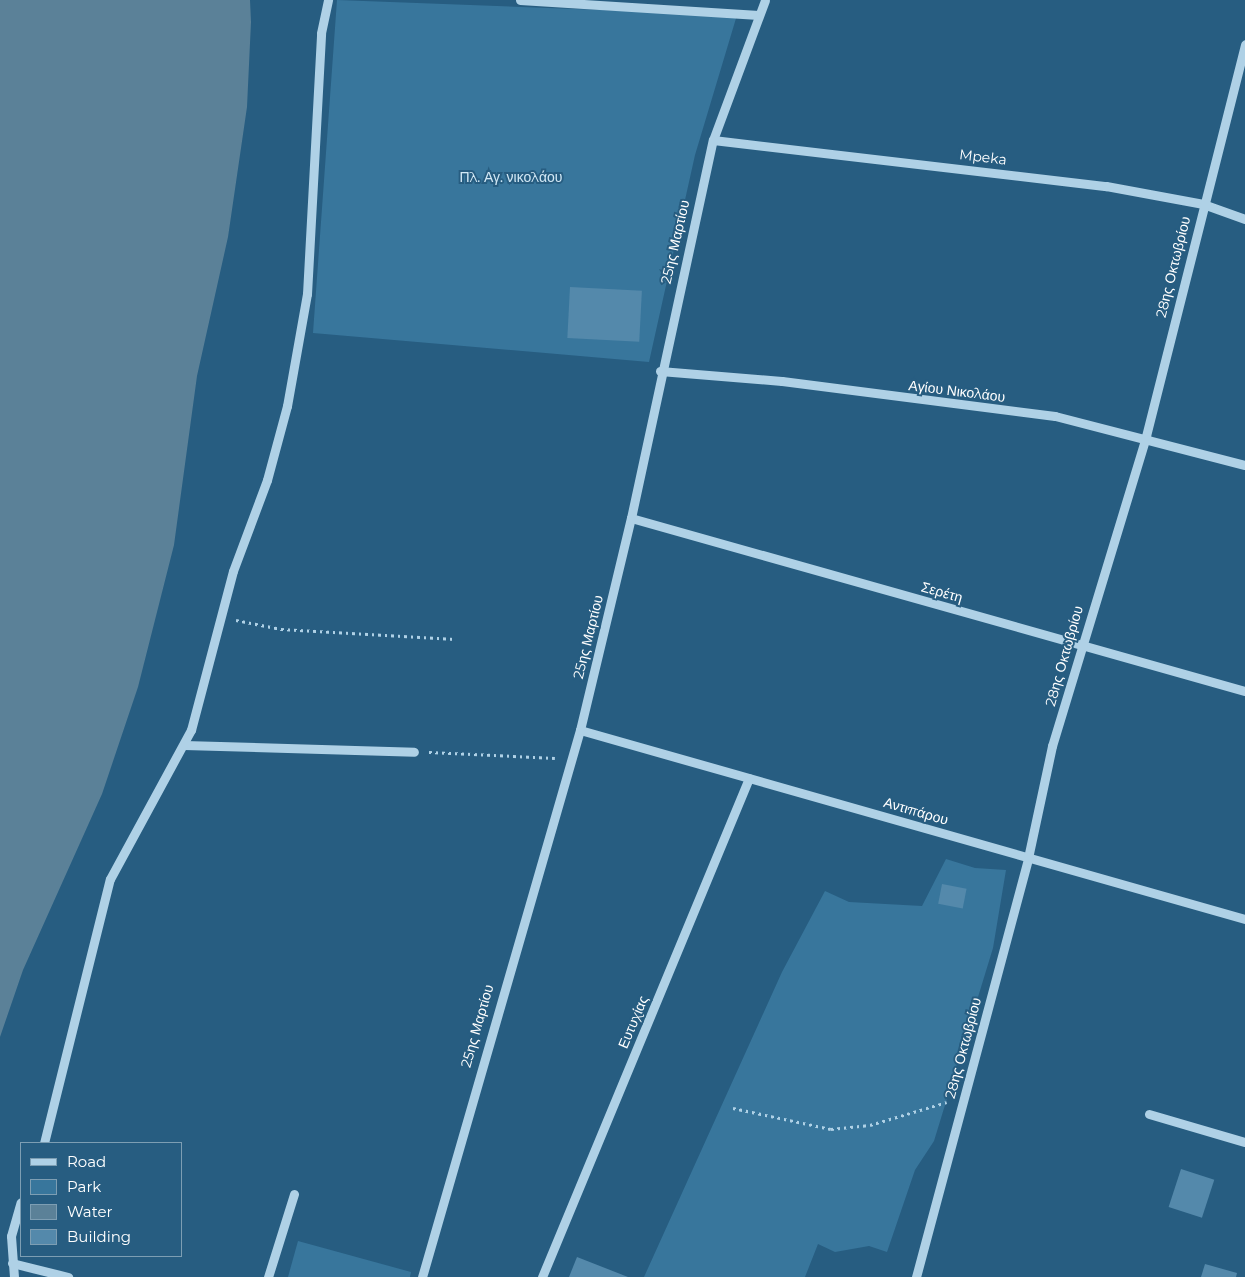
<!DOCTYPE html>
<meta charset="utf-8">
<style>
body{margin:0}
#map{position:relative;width:1245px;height:1277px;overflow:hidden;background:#275d81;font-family:Montserrat,sans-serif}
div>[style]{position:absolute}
.green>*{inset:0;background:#38769c}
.water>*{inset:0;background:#5b8198}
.building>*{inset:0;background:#5489ab;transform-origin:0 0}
.path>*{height:3px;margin-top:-1.5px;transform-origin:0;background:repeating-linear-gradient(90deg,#afd1e6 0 2.5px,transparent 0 6.5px)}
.minor>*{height:9px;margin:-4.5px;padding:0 4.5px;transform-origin:4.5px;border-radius:4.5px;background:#afd1e6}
span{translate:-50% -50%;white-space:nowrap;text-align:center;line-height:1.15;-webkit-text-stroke:4px #275d81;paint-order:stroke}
.street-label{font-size:14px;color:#fff}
.park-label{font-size:14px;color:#d2e8f5}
.legend{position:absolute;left:20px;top:1142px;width:162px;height:115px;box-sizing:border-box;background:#275d81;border:1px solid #7d9eb3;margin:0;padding:6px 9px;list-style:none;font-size:15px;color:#fff}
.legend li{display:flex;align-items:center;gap:10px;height:25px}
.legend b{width:25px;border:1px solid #7d9eb3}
</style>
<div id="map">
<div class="green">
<i style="clip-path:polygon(337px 0,737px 15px,695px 155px,649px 362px,313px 333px)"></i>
<i style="clip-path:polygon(946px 859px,975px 868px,1006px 870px,993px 948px,934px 1141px,915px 1170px,887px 1252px,869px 1246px,835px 1252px,818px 1244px,805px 1277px,644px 1277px,782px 972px,825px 891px,849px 902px,922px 906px)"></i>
<i style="clip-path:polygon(298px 1241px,411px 1272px,410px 1277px,288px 1277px)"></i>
</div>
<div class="water">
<i style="clip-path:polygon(0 0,250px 0,251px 22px,247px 107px,228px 237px,197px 376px,174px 545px,138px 687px,102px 794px,23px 970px,0 1037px)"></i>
</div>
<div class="building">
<i style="left:570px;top:287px;width:72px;height:51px;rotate:3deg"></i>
<i style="left:942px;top:884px;width:25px;height:20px;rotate:11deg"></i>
<i style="left:1181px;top:1169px;width:35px;height:40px;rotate:18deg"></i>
<i style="clip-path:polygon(577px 1257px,628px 1277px,569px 1277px)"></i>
<i style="clip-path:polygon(1205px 1264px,1237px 1273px,1236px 1277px,1201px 1277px)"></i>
</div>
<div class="path">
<i style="left:236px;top:620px;width:46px;rotate:11.3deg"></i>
<i style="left:281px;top:629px;width:174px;rotate:3.3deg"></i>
<i style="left:429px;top:752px;width:126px;rotate:2.7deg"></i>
<i style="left:733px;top:1108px;width:100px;rotate:12.1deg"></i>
<i style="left:831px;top:1129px;width:39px;rotate:-6deg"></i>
<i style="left:870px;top:1125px;width:80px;rotate:-16.6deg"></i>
</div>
<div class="minor">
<i style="left:520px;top:0;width:239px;rotate:3.6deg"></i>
<i style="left:713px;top:140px;width:396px;rotate:6.7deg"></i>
<i style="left:1106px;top:186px;width:99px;rotate:10.5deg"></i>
<i style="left:1203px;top:204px;width:45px;rotate:19.7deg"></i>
<i style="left:660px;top:371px;width:122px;rotate:4.7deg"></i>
<i style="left:782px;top:381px;width:275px;rotate:7.3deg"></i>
<i style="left:1055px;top:416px;width:196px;rotate:14.5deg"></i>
<i style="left:631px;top:518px;width:638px;rotate:15.74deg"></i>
<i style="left:580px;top:730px;width:691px;rotate:15.87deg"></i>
<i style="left:184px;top:745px;width:230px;rotate:1.7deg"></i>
<i style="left:1149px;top:1114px;width:100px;rotate:16.3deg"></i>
<i style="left:44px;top:1143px;width:272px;rotate:-76deg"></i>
<i style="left:110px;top:879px;width:170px;rotate:-61.5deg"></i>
<i style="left:191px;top:730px;width:164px;rotate:-75.2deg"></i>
<i style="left:233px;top:571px;width:97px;rotate:-69.5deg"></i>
<i style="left:267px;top:480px;width:77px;rotate:-74.9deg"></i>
<i style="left:287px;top:406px;width:114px;rotate:-79.9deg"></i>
<i style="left:307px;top:294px;width:261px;rotate:-86.9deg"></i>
<i style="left:321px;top:33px;width:34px;rotate:-78deg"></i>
<i style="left:12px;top:1263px;width:58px;rotate:14deg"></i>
<i style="left:14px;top:1277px;width:41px;rotate:-94.2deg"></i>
<i style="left:11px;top:1236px;width:35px;rotate:-74deg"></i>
<i style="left:268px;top:1277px;width:87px;rotate:-72.6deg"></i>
<i style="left:422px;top:1277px;width:569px;rotate:-73.89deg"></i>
<i style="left:580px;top:730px;width:218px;rotate:-76.5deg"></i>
<i style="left:631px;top:518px;width:387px;rotate:-77.8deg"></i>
<i style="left:713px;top:140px;width:149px;rotate:-69.6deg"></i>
<i style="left:542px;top:1277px;width:540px;rotate:-67.47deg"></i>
<i style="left:916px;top:1277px;width:434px;rotate:-75deg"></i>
<i style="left:1028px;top:858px;width:115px;rotate:-77.9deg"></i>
<i style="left:1052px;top:746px;width:324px;rotate:-73.1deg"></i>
<i style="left:1146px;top:436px;width:404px;rotate:-75.8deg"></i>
</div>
<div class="street-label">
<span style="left:983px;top:157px;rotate:7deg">Mpeka</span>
<span style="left:675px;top:242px;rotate:-77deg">25ης Μαρτίου</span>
<span style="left:1173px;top:267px;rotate:-76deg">28ης Οκτωβρίου</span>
<span style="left:957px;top:391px;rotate:7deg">Αγίου Νικολάου</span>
<span style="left:942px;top:592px;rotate:16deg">Σερέτη</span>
<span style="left:588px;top:637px;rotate:-76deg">25ης Μαρτίου</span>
<span style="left:1064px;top:656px;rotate:-74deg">28ης Οκτωβρίου</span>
<span style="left:916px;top:811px;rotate:16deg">Αντιπάρου</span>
<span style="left:633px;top:1022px;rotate:-67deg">Ευτυχίας</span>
<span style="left:477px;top:1026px;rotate:-74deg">25ης Μαρτίου</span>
<span style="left:963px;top:1048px;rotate:-75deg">28ης Οκτωβρίου</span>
</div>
<div class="park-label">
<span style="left:511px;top:177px">Πλ. Αγ. νικολάου</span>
</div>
<ul class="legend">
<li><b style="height:6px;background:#afd1e6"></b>Road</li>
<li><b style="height:14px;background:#38769c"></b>Park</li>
<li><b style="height:14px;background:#5b8198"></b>Water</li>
<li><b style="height:14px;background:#5489ab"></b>Building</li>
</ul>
</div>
